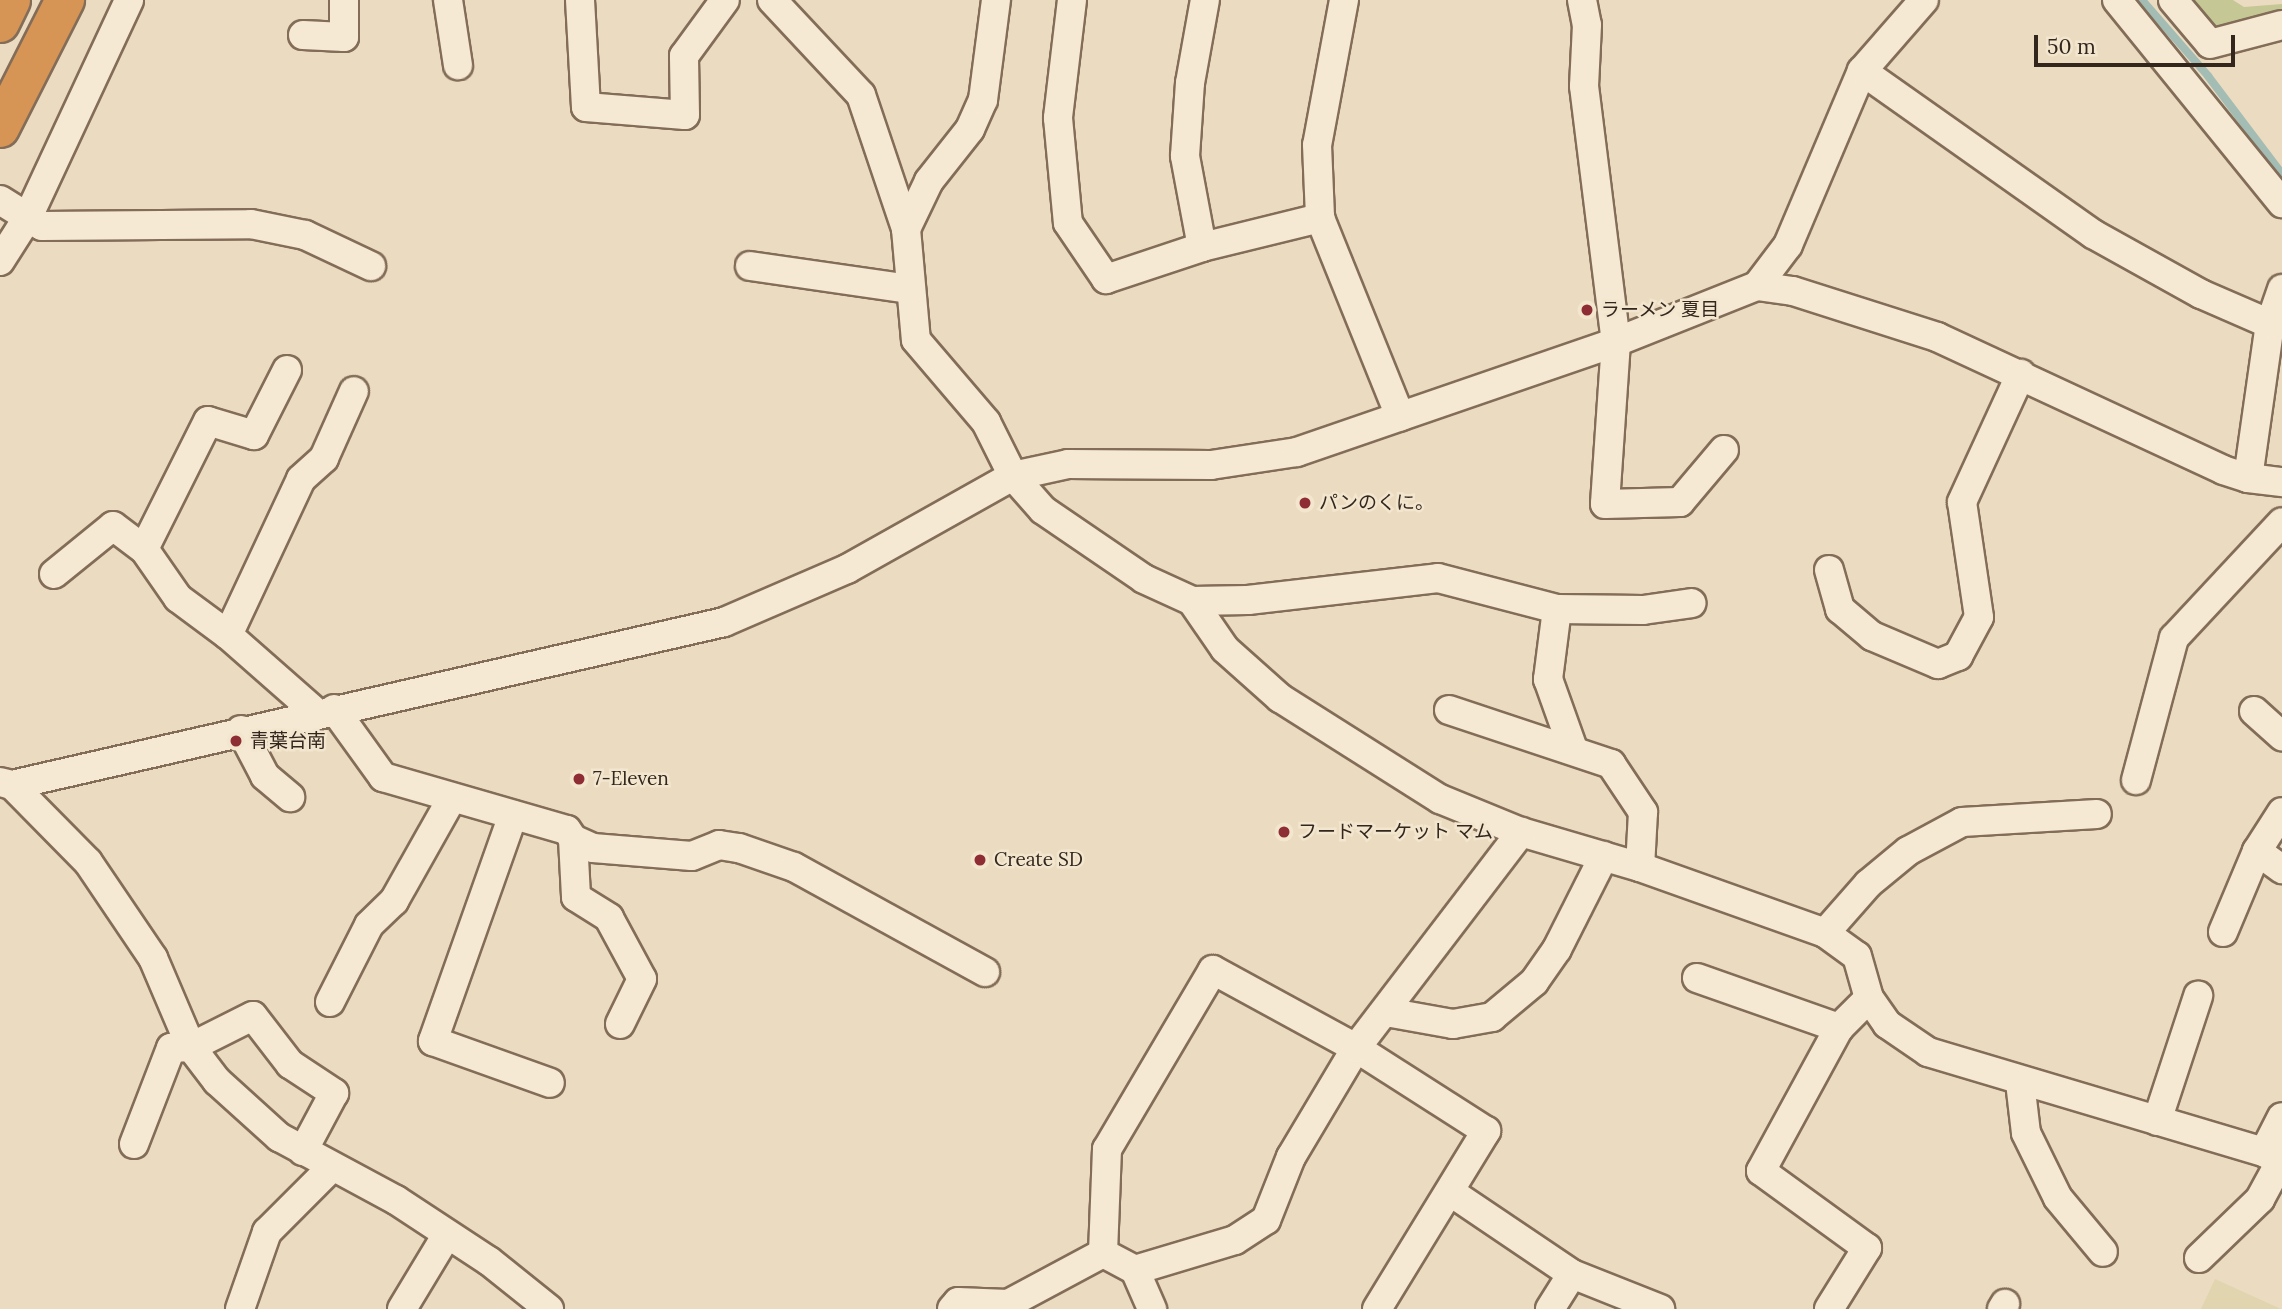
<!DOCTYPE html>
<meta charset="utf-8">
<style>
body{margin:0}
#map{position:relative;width:2282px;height:1309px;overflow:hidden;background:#ebdbc0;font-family:Lora,"Noto Sans JP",serif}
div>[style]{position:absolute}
.farmland>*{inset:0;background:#e0d5ae}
.green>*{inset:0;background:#c5c895}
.stream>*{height:8px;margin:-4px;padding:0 4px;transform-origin:4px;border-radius:4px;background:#a3bdb4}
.roads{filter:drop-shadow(2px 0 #836d59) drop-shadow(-2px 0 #836d59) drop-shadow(0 2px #836d59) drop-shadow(0 -2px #836d59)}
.minor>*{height:28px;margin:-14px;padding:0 14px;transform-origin:14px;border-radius:14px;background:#f6e9d3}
.highway>*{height:38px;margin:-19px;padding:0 19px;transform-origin:19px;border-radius:19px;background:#d69555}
.dots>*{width:19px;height:19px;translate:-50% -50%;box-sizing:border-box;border:4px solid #f3e6cf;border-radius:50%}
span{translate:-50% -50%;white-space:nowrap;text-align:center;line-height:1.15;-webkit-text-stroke:5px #f3e6cf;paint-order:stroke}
.poi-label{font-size:19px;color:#33261d}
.left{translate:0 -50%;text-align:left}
.scale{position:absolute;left:2034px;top:35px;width:201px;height:32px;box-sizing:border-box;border:4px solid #33261d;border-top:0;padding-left:9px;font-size:21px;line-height:24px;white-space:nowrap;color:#33261d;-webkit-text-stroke:5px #f3e6cf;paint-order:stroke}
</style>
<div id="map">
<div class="farmland">
<i style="clip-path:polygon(2215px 1279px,2281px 1309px,2201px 1309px)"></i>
</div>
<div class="green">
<i style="clip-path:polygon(2181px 0,2233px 0,2244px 7px,2282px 4px,2282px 20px,2213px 36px)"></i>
</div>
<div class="stream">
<i style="left:2142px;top:0;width:101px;rotate:49deg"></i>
<i style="left:2208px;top:76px;width:123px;rotate:52.9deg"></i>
</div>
<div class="roads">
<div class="minor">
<i style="left:448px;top:0;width:66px;rotate:81.3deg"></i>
<i style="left:580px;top:0;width:107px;rotate:86.8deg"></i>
<i style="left:586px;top:107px;width:99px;rotate:4.6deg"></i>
<i style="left:685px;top:115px;width:59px;rotate:-91deg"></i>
<i style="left:684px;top:56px;width:69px;rotate:-53.8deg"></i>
<i style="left:772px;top:0;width:130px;rotate:46.9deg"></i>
<i style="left:861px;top:95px;width:141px;rotate:71.4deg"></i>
<i style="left:906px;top:229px;width:111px;rotate:84.9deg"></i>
<i style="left:916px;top:340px;width:108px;rotate:49.5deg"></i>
<i style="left:986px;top:422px;width:60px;rotate:63.4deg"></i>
<i style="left:1013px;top:476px;width:45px;rotate:48.6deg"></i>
<i style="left:1043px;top:510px;width:122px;rotate:34.3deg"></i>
<i style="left:1144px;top:579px;width:53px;rotate:24.6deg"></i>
<i style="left:1192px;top:601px;width:58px;rotate:55.5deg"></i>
<i style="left:1225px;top:649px;width:74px;rotate:41.7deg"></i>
<i style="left:1280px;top:698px;width:189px;rotate:32.3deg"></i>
<i style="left:1440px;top:799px;width:87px;rotate:22.2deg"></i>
<i style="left:1521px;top:832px;width:124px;rotate:16.4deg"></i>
<i style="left:1640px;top:867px;width:196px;rotate:19.6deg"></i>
<i style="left:1825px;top:933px;width:39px;rotate:36deg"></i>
<i style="left:1857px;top:956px;width:44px;rotate:74.1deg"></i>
<i style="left:1869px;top:998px;width:32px;rotate:55deg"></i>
<i style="left:1887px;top:1024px;width:50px;rotate:34.3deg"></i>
<i style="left:1928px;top:1052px;width:351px;rotate:16.6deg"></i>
<i style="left:2264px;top:1152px;width:21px;rotate:31deg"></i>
<i style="left:1072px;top:0;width:119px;rotate:96.8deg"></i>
<i style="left:1058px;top:118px;width:105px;rotate:84.6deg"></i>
<i style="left:1068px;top:223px;width:68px;rotate:55.8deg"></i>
<i style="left:1106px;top:279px;width:101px;rotate:-18.4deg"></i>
<i style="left:1202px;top:247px;width:122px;rotate:-13.8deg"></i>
<i style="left:1344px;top:0;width:147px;rotate:100.5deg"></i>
<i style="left:1317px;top:145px;width:73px;rotate:87.6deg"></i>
<i style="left:1320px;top:218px;width:214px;rotate:68deg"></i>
<i style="left:1582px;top:0;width:25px;rotate:79deg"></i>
<i style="left:1587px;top:25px;width:61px;rotate:92.8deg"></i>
<i style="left:1584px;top:86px;width:258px;rotate:82.9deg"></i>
<i style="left:1616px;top:342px;width:162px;rotate:93.9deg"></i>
<i style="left:1605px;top:504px;width:75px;rotate:-1.5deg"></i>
<i style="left:1680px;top:502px;width:68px;rotate:-49.8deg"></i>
<i style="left:2117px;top:0;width:262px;rotate:50.9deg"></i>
<i style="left:2173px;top:0;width:57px;rotate:49.9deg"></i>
<i style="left:2210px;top:44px;width:74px;rotate:-14.8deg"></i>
<i style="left:303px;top:35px;width:41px;rotate:2.8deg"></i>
<i style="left:344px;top:37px;width:37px;rotate:-90deg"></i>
<i style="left:1862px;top:71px;width:283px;rotate:35.2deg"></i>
<i style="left:2093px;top:234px;width:124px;rotate:29.1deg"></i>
<i style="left:2201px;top:294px;width:75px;rotate:23.5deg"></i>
<i style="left:0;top:200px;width:49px;rotate:31.8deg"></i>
<i style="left:42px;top:226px;width:209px;rotate:-0.5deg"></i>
<i style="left:251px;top:224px;width:55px;rotate:11.5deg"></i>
<i style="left:305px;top:235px;width:73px;rotate:25.2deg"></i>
<i style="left:906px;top:229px;width:53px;rotate:-64.4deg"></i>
<i style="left:929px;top:181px;width:66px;rotate:-51.7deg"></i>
<i style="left:970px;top:129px;width:32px;rotate:-66deg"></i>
<i style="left:983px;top:100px;width:101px;rotate:-82.6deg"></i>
<i style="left:1202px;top:247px;width:93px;rotate:-100.6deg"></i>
<i style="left:1185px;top:156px;width:73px;rotate:-86.1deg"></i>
<i style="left:1190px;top:83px;width:84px;rotate:-79.8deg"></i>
<i style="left:0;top:261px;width:52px;rotate:-57.5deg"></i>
<i style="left:28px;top:217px;width:239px;rotate:-65deg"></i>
<i style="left:750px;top:266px;width:162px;rotate:8.2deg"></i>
<i style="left:1757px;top:286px;width:36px;rotate:8deg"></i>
<i style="left:1793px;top:291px;width:151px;rotate:17.7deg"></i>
<i style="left:1937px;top:337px;width:315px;rotate:24.9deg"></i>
<i style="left:2223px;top:470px;width:26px;rotate:18deg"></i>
<i style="left:2248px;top:478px;width:34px;rotate:7deg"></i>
<i style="left:287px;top:370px;width:73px;rotate:116.9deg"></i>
<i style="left:254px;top:435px;width:48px;rotate:-163.1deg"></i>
<i style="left:208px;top:421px;width:143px;rotate:116.6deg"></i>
<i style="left:144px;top:549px;width:60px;rotate:55.2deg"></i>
<i style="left:178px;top:598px;width:62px;rotate:36.5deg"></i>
<i style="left:228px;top:635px;width:120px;rotate:41.3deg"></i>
<i style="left:2248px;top:478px;width:156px;rotate:-81.9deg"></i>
<i style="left:2270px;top:324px;width:37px;rotate:-71deg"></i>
<i style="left:1829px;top:570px;width:41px;rotate:74.2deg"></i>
<i style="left:1840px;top:609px;width:42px;rotate:40.2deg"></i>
<i style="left:1872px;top:636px;width:72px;rotate:23deg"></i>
<i style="left:1938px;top:664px;width:22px;rotate:-22deg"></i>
<i style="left:1958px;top:656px;width:44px;rotate:-61.7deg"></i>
<i style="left:1979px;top:617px;width:116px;rotate:-98.4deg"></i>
<i style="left:1962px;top:502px;width:141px;rotate:-65.3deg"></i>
<i style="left:54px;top:574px;width:76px;rotate:-39.1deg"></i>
<i style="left:113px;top:526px;width:39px;rotate:37deg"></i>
<i style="left:1192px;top:601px;width:56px;rotate:-1deg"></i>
<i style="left:1248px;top:600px;width:191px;rotate:-6.6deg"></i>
<i style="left:1438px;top:578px;width:123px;rotate:14.6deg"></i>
<i style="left:1557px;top:609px;width:86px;rotate:0.7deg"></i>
<i style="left:1643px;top:610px;width:49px;rotate:-8.1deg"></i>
<i style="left:1557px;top:609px;width:71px;rotate:97.3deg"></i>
<i style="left:1548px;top:679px;width:74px;rotate:70.3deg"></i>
<i style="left:228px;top:635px;width:172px;rotate:-64.9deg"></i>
<i style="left:301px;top:479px;width:31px;rotate:-42deg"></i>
<i style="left:324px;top:458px;width:73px;rotate:-65.9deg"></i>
<i style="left:334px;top:709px;width:84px;rotate:54.2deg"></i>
<i style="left:383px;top:777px;width:191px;rotate:16.1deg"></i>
<i style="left:567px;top:830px;width:11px;rotate:56deg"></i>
<i style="left:573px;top:839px;width:22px;rotate:24deg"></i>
<i style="left:593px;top:848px;width:99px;rotate:4.6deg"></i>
<i style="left:692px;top:856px;width:29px;rotate:-22deg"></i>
<i style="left:719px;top:845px;width:20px;rotate:9deg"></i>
<i style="left:739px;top:848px;width:58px;rotate:19.1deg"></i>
<i style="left:794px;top:867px;width:218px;rotate:28.8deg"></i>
<i style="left:1449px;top:710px;width:171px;rotate:18.4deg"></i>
<i style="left:1611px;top:764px;width:58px;rotate:56.3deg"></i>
<i style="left:1643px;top:812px;width:55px;rotate:93.1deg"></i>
<i style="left:2254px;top:711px;width:38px;rotate:42deg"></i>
<i style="left:241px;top:730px;width:52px;rotate:62.4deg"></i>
<i style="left:265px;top:776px;width:33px;rotate:40deg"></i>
<i style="left:2136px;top:780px;width:147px;rotate:-75deg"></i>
<i style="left:2174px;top:638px;width:158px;rotate:-47deg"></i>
<i style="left:0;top:782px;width:12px;rotate:14deg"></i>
<i style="left:12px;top:785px;width:108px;rotate:45.4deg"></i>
<i style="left:88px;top:862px;width:116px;rotate:55.9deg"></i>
<i style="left:153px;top:958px;width:97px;rotate:66.9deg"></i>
<i style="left:191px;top:1047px;width:43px;rotate:52.6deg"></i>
<i style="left:217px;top:1081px;width:84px;rotate:42.1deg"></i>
<i style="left:279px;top:1137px;width:133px;rotate:28.3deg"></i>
<i style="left:396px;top:1200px;width:111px;rotate:33.3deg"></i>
<i style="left:489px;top:1261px;width:77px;rotate:38.7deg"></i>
<i style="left:12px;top:785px;width:730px;rotate:-12.89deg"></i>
<i style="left:724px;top:622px;width:134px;rotate:-23.3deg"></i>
<i style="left:847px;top:569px;width:190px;rotate:-29.3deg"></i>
<i style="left:1013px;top:476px;width:56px;rotate:-12.3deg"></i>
<i style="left:1068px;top:464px;width:143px;rotate:0.4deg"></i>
<i style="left:1211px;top:465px;width:87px;rotate:-8.6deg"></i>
<i style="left:1297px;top:452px;width:337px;rotate:-19deg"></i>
<i style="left:1616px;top:342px;width:152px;rotate:-21.7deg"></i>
<i style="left:1757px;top:286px;width:51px;rotate:-52.9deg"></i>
<i style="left:1788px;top:245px;width:189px;rotate:-67deg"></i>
<i style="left:1862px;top:71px;width:94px;rotate:-48.9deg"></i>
<i style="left:513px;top:815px;width:240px;rotate:109.5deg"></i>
<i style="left:433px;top:1041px;width:124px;rotate:19.7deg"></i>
<i style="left:573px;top:839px;width:58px;rotate:87deg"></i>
<i style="left:576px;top:897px;width:39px;rotate:32deg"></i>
<i style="left:609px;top:918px;width:69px;rotate:61.6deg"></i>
<i style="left:642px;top:979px;width:50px;rotate:116.1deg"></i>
<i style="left:2257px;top:851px;width:31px;rotate:36deg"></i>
<i style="left:2223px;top:932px;width:88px;rotate:-67.2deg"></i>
<i style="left:2257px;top:851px;width:46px;rotate:-57.3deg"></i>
<i style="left:1825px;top:933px;width:65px;rotate:-48.7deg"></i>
<i style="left:1868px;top:884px;width:52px;rotate:-39.5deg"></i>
<i style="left:1908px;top:851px;width:61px;rotate:-28.2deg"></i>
<i style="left:1962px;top:822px;width:135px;rotate:-3.4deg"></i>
<i style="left:1697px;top:978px;width:151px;rotate:19.4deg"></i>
<i style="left:330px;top:1002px;width:86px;rotate:-63.1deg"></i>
<i style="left:369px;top:925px;width:35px;rotate:-44deg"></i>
<i style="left:394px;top:901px;width:118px;rotate:-60.6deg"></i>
<i style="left:1386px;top:1012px;width:68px;rotate:10.2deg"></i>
<i style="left:1453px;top:1024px;width:40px;rotate:-10deg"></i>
<i style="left:1492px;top:1017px;width:55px;rotate:-39.8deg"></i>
<i style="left:1534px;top:982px;width:40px;rotate:-55.1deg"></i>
<i style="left:1557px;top:949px;width:104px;rotate:-63.2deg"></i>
<i style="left:2020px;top:1082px;width:51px;rotate:83.3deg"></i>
<i style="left:2026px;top:1133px;width:72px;rotate:63.8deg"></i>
<i style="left:2058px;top:1198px;width:70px;rotate:50.2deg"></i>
<i style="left:2157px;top:1121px;width:132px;rotate:-71.8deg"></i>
<i style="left:134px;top:1144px;width:103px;rotate:-68.9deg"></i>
<i style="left:171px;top:1048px;width:20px;rotate:-3deg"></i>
<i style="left:191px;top:1047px;width:69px;rotate:-26.6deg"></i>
<i style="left:253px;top:1016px;width:61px;rotate:52.4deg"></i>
<i style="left:290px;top:1064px;width:53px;rotate:33.4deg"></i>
<i style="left:334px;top:1093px;width:66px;rotate:118.1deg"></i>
<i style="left:2264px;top:1152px;width:39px;rotate:-63deg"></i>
<i style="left:1452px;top:1193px;width:145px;rotate:34deg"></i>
<i style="left:1572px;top:1274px;width:95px;rotate:21.7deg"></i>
<i style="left:2199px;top:1258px;width:85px;rotate:-44deg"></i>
<i style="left:2260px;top:1199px;width:42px;rotate:-61.6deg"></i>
<i style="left:1135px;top:1270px;width:43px;rotate:66.4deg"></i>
<i style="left:240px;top:1309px;width:82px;rotate:-70.7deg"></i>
<i style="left:267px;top:1232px;width:92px;rotate:-45deg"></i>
<i style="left:402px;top:1309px;width:85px;rotate:-58.9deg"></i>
<i style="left:952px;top:1309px;width:9px;rotate:-49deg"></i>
<i style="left:958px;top:1302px;width:50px;rotate:2.3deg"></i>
<i style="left:1008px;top:1304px;width:108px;rotate:-28.2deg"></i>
<i style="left:1377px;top:1309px;width:209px;rotate:-58.5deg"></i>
<i style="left:1486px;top:1131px;width:154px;rotate:-147.4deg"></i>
<i style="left:1356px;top:1048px;width:163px;rotate:-151.4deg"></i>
<i style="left:1213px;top:970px;width:208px;rotate:120.6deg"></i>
<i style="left:1107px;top:1149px;width:104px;rotate:92.2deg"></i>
<i style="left:1103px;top:1253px;width:36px;rotate:28deg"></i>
<i style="left:1135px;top:1270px;width:104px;rotate:-16.7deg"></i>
<i style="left:1235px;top:1240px;width:37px;rotate:-33deg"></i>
<i style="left:1266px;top:1220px;width:68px;rotate:-68.4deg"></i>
<i style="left:1291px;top:1157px;width:127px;rotate:-59.2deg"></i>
<i style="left:1356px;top:1048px;width:272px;rotate:-52.6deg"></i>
<i style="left:1550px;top:1309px;width:41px;rotate:-57.8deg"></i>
<i style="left:1829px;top:1309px;width:72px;rotate:-58.1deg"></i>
<i style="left:1867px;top:1248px;width:131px;rotate:-144deg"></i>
<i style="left:1761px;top:1171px;width:163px;rotate:-61.4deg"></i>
<i style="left:1839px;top:1028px;width:42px;rotate:-45deg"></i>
<i style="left:2002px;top:1309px;width:6px;rotate:-59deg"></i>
</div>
<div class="highway">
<i style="left:0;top:23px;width:25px;rotate:-64deg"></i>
<i style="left:0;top:128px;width:144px;rotate:-63.1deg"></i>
</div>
</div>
<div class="dots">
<i style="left:1587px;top:310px;background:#8e2d34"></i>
<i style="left:1305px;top:503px;background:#8e2d34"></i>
<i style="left:236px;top:741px;background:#8e2d34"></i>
<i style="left:579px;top:779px;background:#8e2d34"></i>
<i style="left:1284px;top:832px;background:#8e2d34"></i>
<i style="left:980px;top:860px;background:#8e2d34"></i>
</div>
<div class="poi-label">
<span class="left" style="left:1601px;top:310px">ラーメン 夏目</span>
<span class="left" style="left:1319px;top:503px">パンのくに。</span>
<span class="left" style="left:250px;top:741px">青葉台南</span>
<span class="left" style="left:593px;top:779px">7-Eleven</span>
<span class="left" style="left:1298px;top:832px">フードマーケット マム</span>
<span class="left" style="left:994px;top:860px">Create SD</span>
</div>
<div class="scale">50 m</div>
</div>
